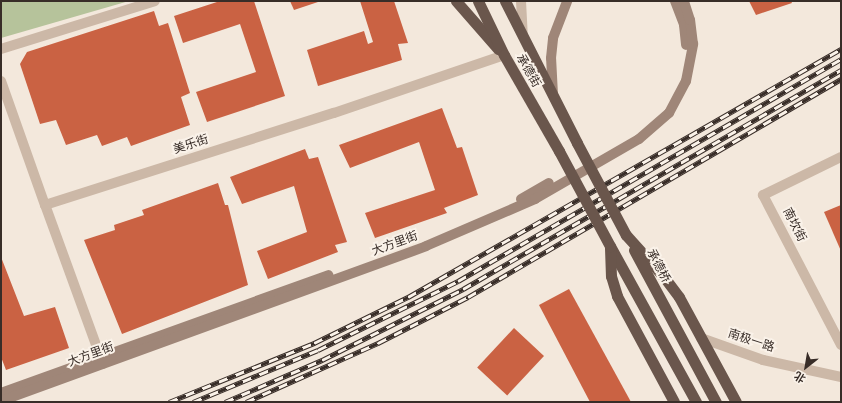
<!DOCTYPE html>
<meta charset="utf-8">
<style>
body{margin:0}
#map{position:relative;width:842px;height:403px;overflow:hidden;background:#f3e8dc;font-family:Helvetica,"Noto Sans SC",sans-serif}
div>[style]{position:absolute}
.green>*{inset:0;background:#b6c39b}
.building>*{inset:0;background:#ca6243;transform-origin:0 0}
.minor>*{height:10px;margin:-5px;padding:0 5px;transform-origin:5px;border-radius:5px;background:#ccb8a7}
.tertiary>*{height:10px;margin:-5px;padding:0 5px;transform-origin:5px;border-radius:5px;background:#ccb8a7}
.secondary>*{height:10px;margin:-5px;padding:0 5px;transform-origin:5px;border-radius:5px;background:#9f8678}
.trunk>*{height:11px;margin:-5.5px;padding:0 5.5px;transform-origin:5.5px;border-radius:5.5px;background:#6a564c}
.rail>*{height:4.5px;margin-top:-2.25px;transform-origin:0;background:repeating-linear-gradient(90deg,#faf2e9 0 9px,#382d28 0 18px);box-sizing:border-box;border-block:1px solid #382d28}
.trunk-bridge>*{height:11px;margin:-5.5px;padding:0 5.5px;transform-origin:5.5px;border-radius:5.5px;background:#6a564c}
span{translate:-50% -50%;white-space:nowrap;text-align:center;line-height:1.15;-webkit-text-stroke:4px #faf2e9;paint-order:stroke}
.street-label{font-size:12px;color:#382d28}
.frame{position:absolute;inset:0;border:2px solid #382d28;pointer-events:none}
.north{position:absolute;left:786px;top:347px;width:40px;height:40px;-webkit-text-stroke:3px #faf2e9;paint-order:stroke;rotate:211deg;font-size:11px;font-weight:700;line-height:16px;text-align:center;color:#382d28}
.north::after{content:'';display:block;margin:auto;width:14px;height:18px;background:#382d28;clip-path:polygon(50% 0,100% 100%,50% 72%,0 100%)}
</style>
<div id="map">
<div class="green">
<i style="clip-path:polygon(1px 1px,129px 1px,1px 38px)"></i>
</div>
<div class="building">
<i style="clip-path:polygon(220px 1px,254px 1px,285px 96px,207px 122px,196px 92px,256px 72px,240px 24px,183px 43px,174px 16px)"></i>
<i style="clip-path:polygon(290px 1px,321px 1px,294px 10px)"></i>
<i style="clip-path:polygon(360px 1px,394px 1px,408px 43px,398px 44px,402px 60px,318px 86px,307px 50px,364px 31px,368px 44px,373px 42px)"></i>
<i style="clip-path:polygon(749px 1px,791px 1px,792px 3px,756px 15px)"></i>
<i style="clip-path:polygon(154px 11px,159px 26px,168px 23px,190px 93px,181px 97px,190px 125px,131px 146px,127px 137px,102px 146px,97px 135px,66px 145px,56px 120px,40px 124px,20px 64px,27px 52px)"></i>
<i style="clip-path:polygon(442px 108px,457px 148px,462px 147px,478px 195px,444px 208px,447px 213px,375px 238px,365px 213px,435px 190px,419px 142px,350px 168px,339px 145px)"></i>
<i style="clip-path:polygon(305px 149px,309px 159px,318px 157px,347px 242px,335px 245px,338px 252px,268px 279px,257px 251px,307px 232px,294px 186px,242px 204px,230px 177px)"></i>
<i style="clip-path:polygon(218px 183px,225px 205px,228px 205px,248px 285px,122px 334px,84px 240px,115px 230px,114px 225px,144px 215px,142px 210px)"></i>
<i style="clip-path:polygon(841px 205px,841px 251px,824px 212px)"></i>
<i style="clip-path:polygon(1px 257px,24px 316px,55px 307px,69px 348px,6px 370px,1px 357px)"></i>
<i style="clip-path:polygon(569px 289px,631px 402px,590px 402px,539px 305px)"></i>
<i style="left:514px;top:328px;width:41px;height:54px;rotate:43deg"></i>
</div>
<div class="minor">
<i style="left:1px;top:49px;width:161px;rotate:-17.3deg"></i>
<i style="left:1px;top:81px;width:132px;rotate:70.5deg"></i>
</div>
<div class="tertiary">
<i style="left:521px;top:1px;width:33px;rotate:87deg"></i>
<i style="left:841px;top:157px;width:87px;rotate:154deg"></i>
<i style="left:763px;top:195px;width:169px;rotate:62.5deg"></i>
<i style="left:701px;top:338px;width:66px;rotate:19.5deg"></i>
<i style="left:763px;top:360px;width:80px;rotate:12.3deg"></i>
<i style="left:103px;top:364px;width:169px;rotate:-110deg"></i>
<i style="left:45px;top:205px;width:303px;rotate:-17.7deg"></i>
<i style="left:334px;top:113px;width:180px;rotate:-18.8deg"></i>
</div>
<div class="secondary">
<i style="left:675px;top:1px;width:26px;rotate:69deg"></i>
<i style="left:684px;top:25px;width:20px;rotate:84deg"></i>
<i style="left:553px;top:95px;width:37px;rotate:-93deg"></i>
<i style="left:551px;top:58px;width:20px;rotate:-84deg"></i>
<i style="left:553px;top:38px;width:40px;rotate:-69deg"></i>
<i style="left:521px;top:199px;width:32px;rotate:-30deg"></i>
<i style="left:1px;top:393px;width:348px;rotate:-19.8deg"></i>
<i style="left:1px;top:401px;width:452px;rotate:-20deg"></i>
<i style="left:426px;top:246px;width:119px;rotate:-23.3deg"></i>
<i style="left:535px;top:199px;width:120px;rotate:-30deg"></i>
<i style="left:639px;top:139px;width:40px;rotate:-41deg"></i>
<i style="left:669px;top:113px;width:36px;rotate:-62deg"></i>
<i style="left:686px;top:81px;width:38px;rotate:-79deg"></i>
<i style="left:693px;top:44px;width:24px;rotate:-97deg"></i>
<i style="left:690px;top:20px;width:20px;rotate:-108deg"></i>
</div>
<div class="trunk">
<i style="left:456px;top:1px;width:64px;rotate:48.8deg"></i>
<i style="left:478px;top:1px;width:60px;rotate:64.3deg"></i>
<i style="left:504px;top:55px;width:111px;rotate:60.2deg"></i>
<i style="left:505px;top:1px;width:159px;rotate:63.1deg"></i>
<i style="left:626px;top:235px;width:57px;rotate:47.9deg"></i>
<i style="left:664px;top:277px;width:25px;rotate:53deg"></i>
<i style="left:679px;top:297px;width:119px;rotate:61.5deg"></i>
<i style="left:610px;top:246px;width:178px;rotate:61.1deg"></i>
<i style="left:610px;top:248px;width:28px;rotate:88deg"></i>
<i style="left:611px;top:276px;width:21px;rotate:73deg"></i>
<i style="left:617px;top:296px;width:120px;rotate:61.7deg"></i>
<i style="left:634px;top:250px;width:173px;rotate:61.7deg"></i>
</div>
<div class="rail">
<i style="left:169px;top:402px;width:157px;rotate:-22.1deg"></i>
<i style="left:314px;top:343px;width:105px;rotate:-26.1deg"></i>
<i style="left:408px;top:297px;width:499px;rotate:-29.8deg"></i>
<i style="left:193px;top:402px;width:135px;rotate:-22.6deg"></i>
<i style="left:318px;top:350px;width:156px;rotate:-26.2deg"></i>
<i style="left:458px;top:281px;width:443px;rotate:-30.1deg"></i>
<i style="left:225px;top:402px;width:106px;rotate:-23.4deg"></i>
<i style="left:322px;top:360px;width:158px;rotate:-26.7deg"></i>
<i style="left:463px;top:289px;width:437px;rotate:-30.1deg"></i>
<i style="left:246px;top:402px;width:145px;rotate:-24.1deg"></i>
<i style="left:378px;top:343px;width:101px;rotate:-27.1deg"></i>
<i style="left:468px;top:297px;width:432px;rotate:-30.3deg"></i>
</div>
<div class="trunk-bridge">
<i style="left:577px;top:143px;width:104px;rotate:62deg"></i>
<i style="left:559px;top:151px;width:108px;rotate:61.8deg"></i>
</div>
<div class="street-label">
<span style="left:528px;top:71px;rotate:60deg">承德街</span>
<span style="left:191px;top:145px;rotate:-18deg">美乐街</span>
<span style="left:794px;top:225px;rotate:63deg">南坎街</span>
<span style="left:395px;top:244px;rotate:-20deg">大方里街</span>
<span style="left:658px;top:266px;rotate:62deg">承德桥</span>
<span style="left:751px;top:341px;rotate:18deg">南极一路</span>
<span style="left:91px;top:355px;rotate:-20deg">大方里街</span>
</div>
<div class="frame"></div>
<div class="north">北</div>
</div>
